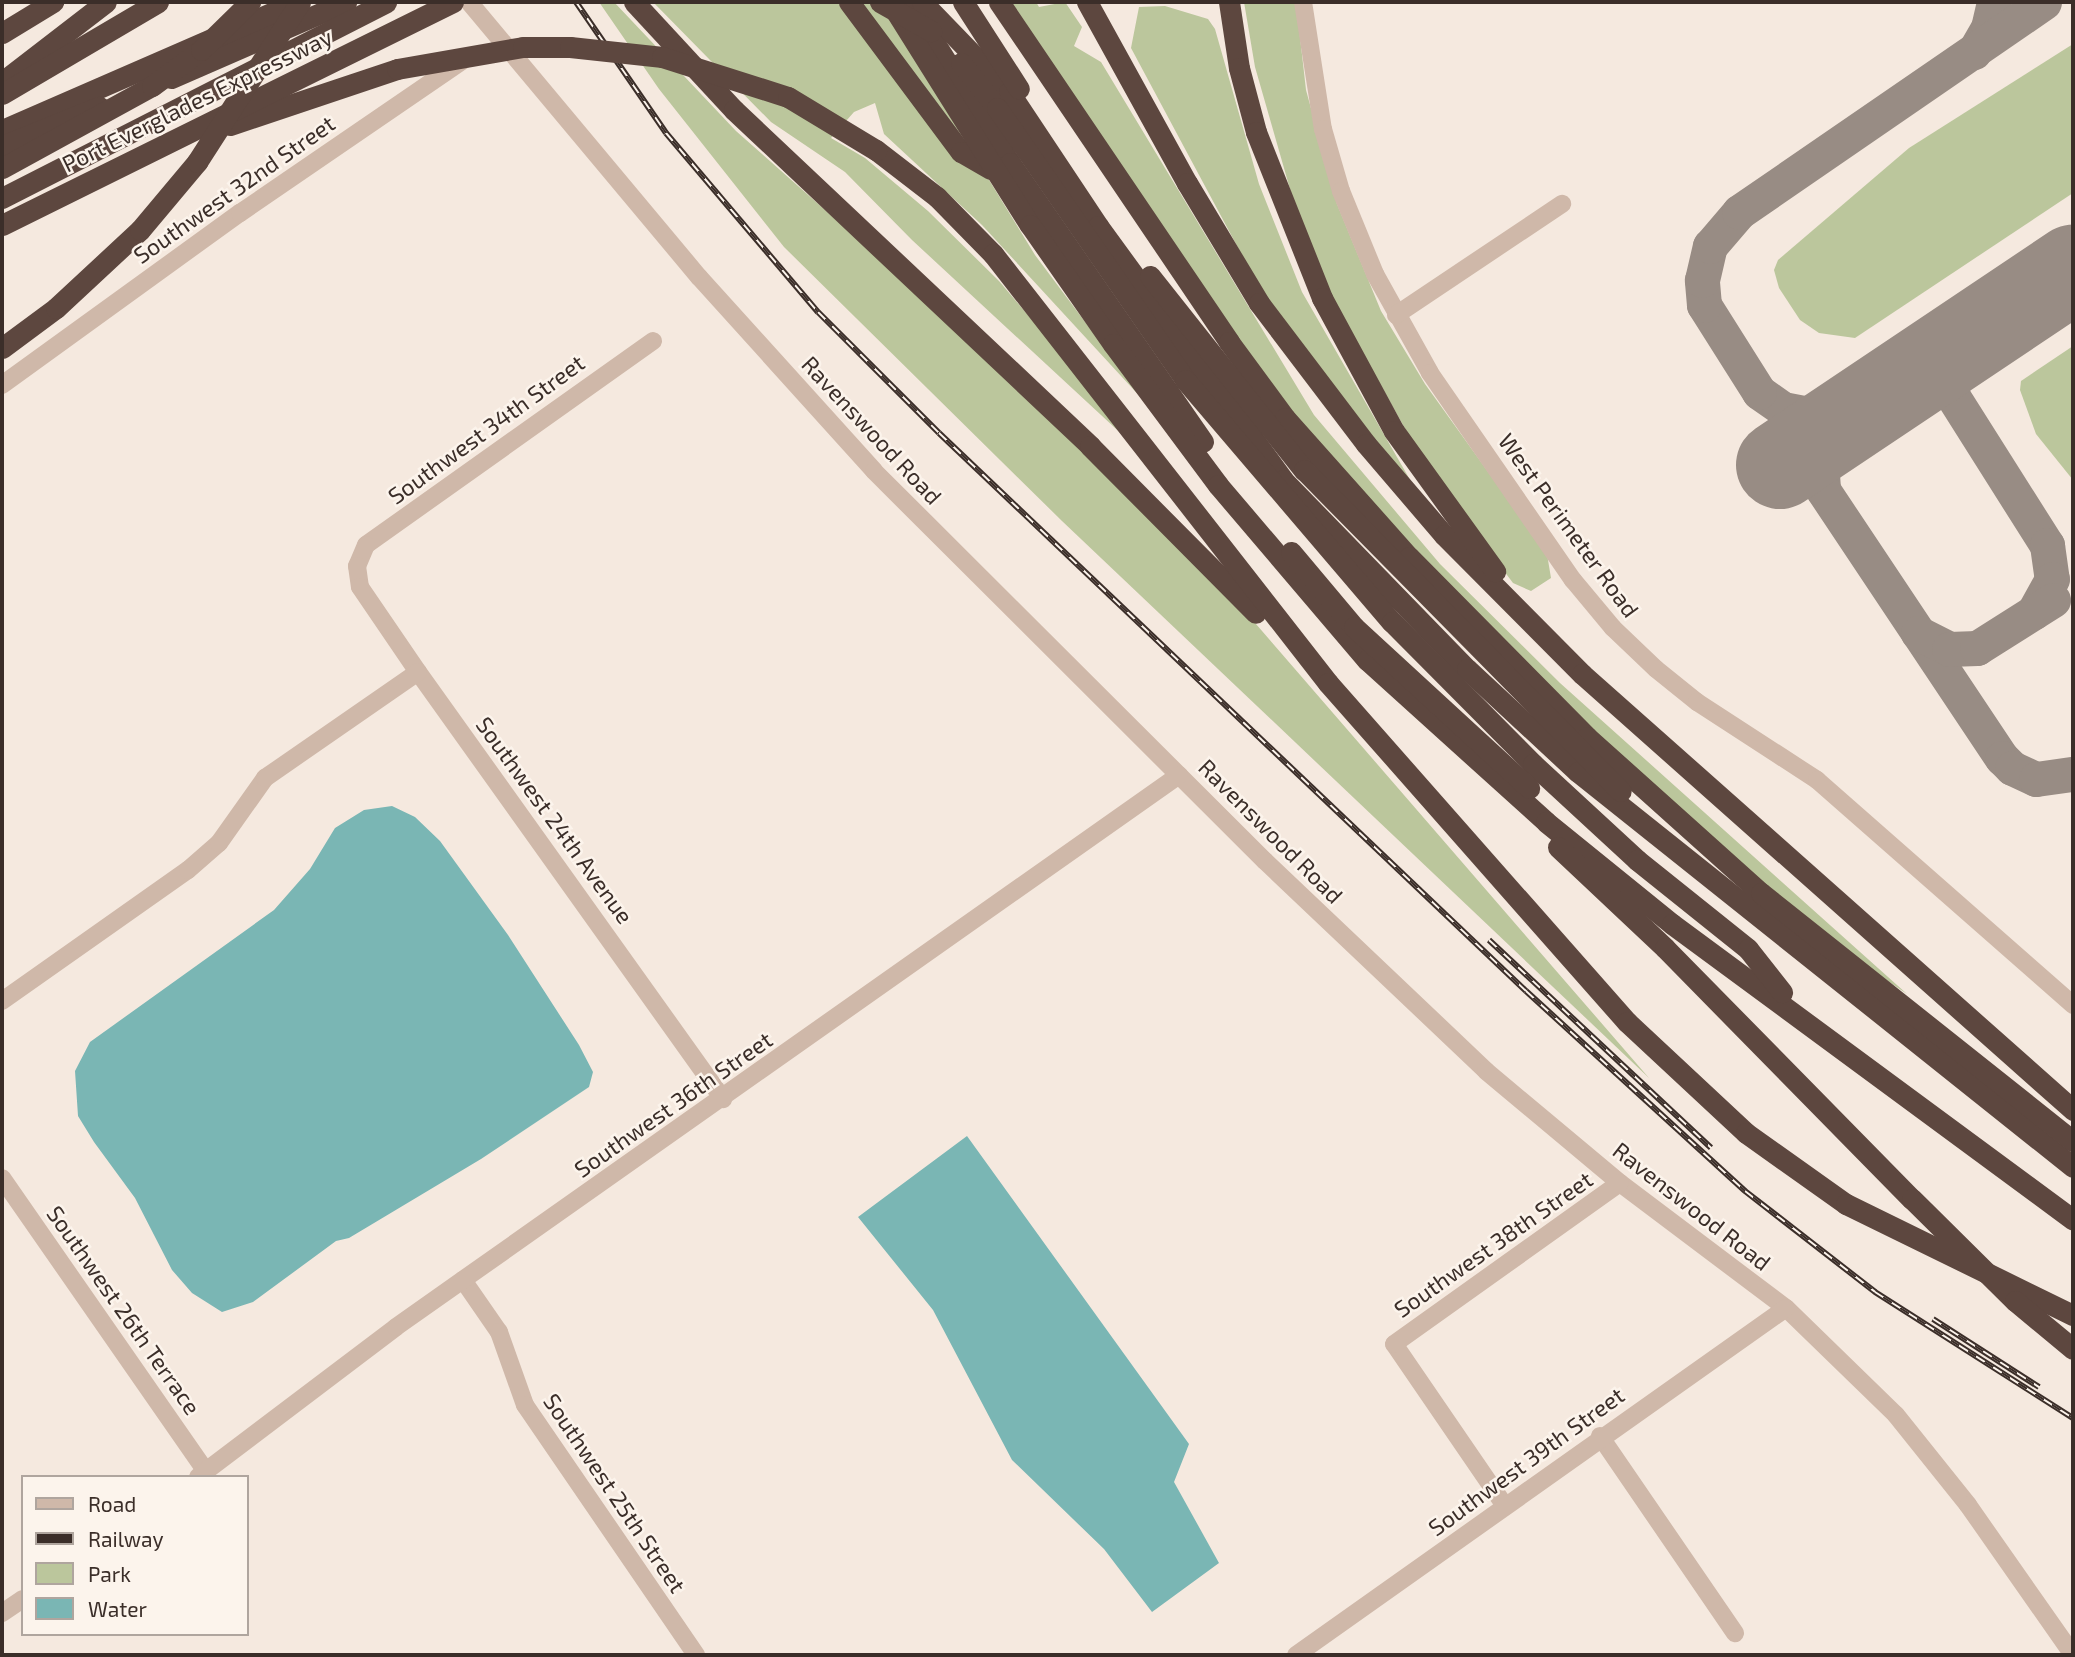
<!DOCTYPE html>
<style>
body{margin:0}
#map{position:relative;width:2075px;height:1657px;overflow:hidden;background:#f5e9df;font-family:"Exo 2",sans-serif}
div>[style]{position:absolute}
.green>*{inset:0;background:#bbc69c}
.water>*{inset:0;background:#7ab6b4}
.taxiway>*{height:35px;margin:-17.5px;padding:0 17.5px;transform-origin:17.5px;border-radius:17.5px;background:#988c84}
.runway>*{height:88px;margin:-44px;padding:0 44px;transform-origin:44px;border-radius:44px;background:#988c84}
.minor>*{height:18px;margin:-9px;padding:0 9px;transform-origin:9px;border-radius:9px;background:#cfb8a9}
.highway>*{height:21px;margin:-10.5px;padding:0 10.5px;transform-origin:10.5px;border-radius:10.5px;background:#5d473f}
.rail>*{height:6px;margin-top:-3px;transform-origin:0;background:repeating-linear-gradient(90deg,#fcf4ec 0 10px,#3b2e29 0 20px);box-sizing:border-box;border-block:2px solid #3b2e29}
.highway-bridge>*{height:21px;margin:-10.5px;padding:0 10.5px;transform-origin:10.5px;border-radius:10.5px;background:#5d473f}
span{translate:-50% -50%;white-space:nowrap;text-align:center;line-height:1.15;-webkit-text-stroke:5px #fcf4ec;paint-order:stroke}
.street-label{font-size:23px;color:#3b2e29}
.frame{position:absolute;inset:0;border:4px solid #3b2e29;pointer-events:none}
.legend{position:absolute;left:21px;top:1475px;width:228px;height:161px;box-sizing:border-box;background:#fcf4ec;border:2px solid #afa59e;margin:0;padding:9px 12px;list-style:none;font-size:21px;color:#3b2e29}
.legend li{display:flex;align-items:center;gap:14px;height:35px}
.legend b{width:35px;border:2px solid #afa59e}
</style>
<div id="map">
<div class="green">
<i style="clip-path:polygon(599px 2px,614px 2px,736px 131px,1029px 391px,1165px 519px,1649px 1078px,1062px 521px,784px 247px,659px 89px)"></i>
<i style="clip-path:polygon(653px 2px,880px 2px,1035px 255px,1145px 402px,982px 225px,884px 134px,875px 103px,854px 112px,831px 138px,865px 158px,928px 211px,999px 281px,1155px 465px,912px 240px,845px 172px,771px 122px)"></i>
<i style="clip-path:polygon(1008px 2px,1036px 2px,1039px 7px,1065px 2px,1082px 27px,1074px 46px,1101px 62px,1314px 415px,1440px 564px,1560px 683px,1907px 994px,1814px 931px,1597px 741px,1400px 544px,1272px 394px)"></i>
<i style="clip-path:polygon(1244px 2px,1296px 2px,1306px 90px,1337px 204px,1381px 311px,1425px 384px,1547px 554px,1551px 578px,1531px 591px,1513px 583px,1429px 471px,1324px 285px,1302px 231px,1255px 67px)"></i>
<i style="clip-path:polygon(1165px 6px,1208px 19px,1215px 29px,1259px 184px,1302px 292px,1428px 511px,1316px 371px,1251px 272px,1131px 48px,1139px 7px)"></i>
<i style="clip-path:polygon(2073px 44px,2073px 193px,1855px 338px,1819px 333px,1800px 320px,1779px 288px,1774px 270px,1778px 260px,1909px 148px)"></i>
<i style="clip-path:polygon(2073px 346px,2073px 480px,2036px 434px,2020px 390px,2021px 381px)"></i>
</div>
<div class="water">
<i style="clip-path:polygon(392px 806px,415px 817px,440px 841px,508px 935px,579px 1045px,593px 1072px,589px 1087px,481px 1159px,349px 1238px,336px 1241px,253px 1302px,222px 1312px,192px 1293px,172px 1270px,135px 1198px,94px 1142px,78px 1116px,75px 1071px,90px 1042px,274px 910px,310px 869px,335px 828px,364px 810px)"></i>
<i style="clip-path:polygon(967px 1136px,1189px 1444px,1174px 1482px,1219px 1563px,1152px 1612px,1104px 1549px,1012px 1460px,933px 1310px,858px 1217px)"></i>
</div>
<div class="taxiway">
<i style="left:1974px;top:52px;width:28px;rotate:-60deg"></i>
<i style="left:1988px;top:28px;width:27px;rotate:-77deg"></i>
<i style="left:1978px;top:332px;width:42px;rotate:126.3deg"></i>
<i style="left:1953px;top:366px;width:29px;rotate:92deg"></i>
<i style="left:1952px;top:395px;width:178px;rotate:57.7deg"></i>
<i style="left:2047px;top:545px;width:34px;rotate:82deg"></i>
<i style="left:2052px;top:579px;width:38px;rotate:119deg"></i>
<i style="left:1883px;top:396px;width:33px;rotate:155deg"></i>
<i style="left:1853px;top:410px;width:35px;rotate:170deg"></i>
<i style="left:1819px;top:416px;width:37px;rotate:-169deg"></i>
<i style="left:1783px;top:409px;width:29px;rotate:-145deg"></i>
<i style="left:1759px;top:392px;width:103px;rotate:-122.3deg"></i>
<i style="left:1704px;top:305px;width:25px;rotate:-95deg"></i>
<i style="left:1702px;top:280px;width:35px;rotate:-77deg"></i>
<i style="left:1710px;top:246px;width:45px;rotate:-49.5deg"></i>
<i style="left:1739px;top:212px;width:370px;rotate:-34.5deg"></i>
<i style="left:1865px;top:409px;width:49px;rotate:139.1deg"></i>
<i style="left:1828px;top:441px;width:20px;rotate:110deg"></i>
<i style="left:1821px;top:460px;width:30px;rotate:86deg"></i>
<i style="left:1823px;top:490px;width:322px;rotate:56.3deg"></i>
<i style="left:2002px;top:758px;width:14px;rotate:45deg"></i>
<i style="left:2012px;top:768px;width:26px;rotate:25deg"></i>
<i style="left:2036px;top:779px;width:37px;rotate:-8deg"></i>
<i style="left:1918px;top:633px;width:35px;rotate:27deg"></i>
<i style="left:1949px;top:649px;width:28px;rotate:-2deg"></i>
<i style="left:1977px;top:648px;width:90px;rotate:-32.3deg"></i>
</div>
<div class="runway">
<i style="left:1780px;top:465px;width:353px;rotate:-33.8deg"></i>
</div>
<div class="minor">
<i style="left:469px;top:2px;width:359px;rotate:50.1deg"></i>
<i style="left:699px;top:277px;width:261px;rotate:47.9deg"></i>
<i style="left:874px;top:471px;width:552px;rotate:44.93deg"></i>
<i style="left:1265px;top:861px;width:305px;rotate:43.5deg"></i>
<i style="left:1486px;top:1071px;width:175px;rotate:39.9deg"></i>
<i style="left:1620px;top:1183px;width:208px;rotate:37deg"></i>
<i style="left:1786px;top:1308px;width:153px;rotate:44.2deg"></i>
<i style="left:1896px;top:1415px;width:115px;rotate:51.3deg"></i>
<i style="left:1968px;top:1505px;width:183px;rotate:55deg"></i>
<i style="left:1303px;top:2px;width:129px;rotate:81.1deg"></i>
<i style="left:1323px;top:129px;width:65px;rotate:73.8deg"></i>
<i style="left:1341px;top:191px;width:90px;rotate:67.7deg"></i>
<i style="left:1375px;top:274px;width:113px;rotate:60.9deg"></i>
<i style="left:1430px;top:373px;width:252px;rotate:55.4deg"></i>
<i style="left:1573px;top:580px;width:62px;rotate:50.2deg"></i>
<i style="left:1613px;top:628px;width:59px;rotate:43.6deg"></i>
<i style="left:1656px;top:669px;width:53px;rotate:38.8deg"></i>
<i style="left:1697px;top:702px;width:143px;rotate:33deg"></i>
<i style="left:1817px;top:780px;width:341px;rotate:41.3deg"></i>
<i style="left:1396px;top:315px;width:200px;rotate:-33.8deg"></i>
<i style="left:653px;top:341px;width:352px;rotate:144.6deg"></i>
<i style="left:366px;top:545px;width:23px;rotate:113deg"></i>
<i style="left:357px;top:566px;width:21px;rotate:82deg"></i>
<i style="left:360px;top:587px;width:103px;rotate:55.7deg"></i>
<i style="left:418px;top:672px;width:525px;rotate:54.46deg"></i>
<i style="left:2px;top:385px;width:294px;rotate:-35.9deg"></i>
<i style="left:240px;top:213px;width:276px;rotate:-34.4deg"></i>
<i style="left:2px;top:1001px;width:228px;rotate:-35.2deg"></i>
<i style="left:188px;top:870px;width:41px;rotate:-41.1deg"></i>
<i style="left:219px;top:843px;width:80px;rotate:-54.7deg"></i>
<i style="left:265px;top:778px;width:186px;rotate:-34.7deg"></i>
<i style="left:2px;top:1178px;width:357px;rotate:55.2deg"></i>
<i style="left:463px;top:1280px;width:63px;rotate:55.3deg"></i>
<i style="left:499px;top:1332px;width:77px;rotate:70.4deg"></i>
<i style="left:525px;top:1405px;width:303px;rotate:55.6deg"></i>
<i style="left:1600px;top:1436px;width:239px;rotate:55.6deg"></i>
<i style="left:198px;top:1477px;width:248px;rotate:-37.1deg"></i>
<i style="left:396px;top:1327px;width:958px;rotate:-35.18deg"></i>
<i style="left:1505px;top:1506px;width:196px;rotate:-124.4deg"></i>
<i style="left:1394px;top:1344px;width:277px;rotate:-35.5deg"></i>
<i style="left:2px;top:1613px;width:25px;rotate:-34deg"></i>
<i style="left:1296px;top:1655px;width:600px;rotate:-35.3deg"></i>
</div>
<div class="highway">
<i style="left:634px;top:2px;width:147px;rotate:47.2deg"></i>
<i style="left:734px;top:110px;width:490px;rotate:43.3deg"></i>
<i style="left:1090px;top:446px;width:235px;rotate:45.2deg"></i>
<i style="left:849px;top:2px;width:187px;rotate:53.3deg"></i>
<i style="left:961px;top:152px;width:34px;rotate:30deg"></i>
<i style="left:909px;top:2px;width:190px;rotate:57.9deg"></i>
<i style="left:1010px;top:163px;width:339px;rotate:55.3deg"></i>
<i style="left:922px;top:2px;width:125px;rotate:46deg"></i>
<i style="left:1009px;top:92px;width:161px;rotate:56.4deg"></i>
<i style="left:1098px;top:226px;width:314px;rotate:53.9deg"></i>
<i style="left:1283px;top:480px;width:264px;rotate:45.8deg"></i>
<i style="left:1467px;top:669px;width:151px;rotate:42.9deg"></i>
<i style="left:1578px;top:772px;width:633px;rotate:38.59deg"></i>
<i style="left:963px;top:2px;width:103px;rotate:57.2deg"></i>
<i style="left:999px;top:2px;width:410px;rotate:55.9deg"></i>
<i style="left:1229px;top:342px;width:94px;rotate:53.6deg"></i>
<i style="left:1285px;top:418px;width:186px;rotate:48.3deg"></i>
<i style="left:1409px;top:557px;width:253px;rotate:45.3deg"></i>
<i style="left:1587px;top:737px;width:234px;rotate:41.9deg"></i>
<i style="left:1761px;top:893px;width:399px;rotate:38.5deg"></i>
<i style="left:1087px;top:2px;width:207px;rotate:61.1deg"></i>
<i style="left:1187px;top:183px;width:140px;rotate:59deg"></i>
<i style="left:1259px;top:303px;width:177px;rotate:52.8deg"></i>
<i style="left:1366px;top:444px;width:120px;rotate:49.4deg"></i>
<i style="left:1444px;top:535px;width:196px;rotate:45.2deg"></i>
<i style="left:1582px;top:674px;width:657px;rotate:41.6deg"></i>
<i style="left:1229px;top:2px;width:67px;rotate:81.4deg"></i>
<i style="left:1239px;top:68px;width:66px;rotate:75.1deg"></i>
<i style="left:1256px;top:132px;width:179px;rotate:68.3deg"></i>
<i style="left:1322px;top:298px;width:151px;rotate:61.6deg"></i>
<i style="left:1394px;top:431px;width:173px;rotate:54.2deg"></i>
<i style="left:893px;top:7px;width:257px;rotate:57.9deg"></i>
<i style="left:1030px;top:225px;width:145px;rotate:55.1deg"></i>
<i style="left:1113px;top:344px;width:176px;rotate:53.3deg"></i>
<i style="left:1218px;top:485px;width:230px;rotate:49.6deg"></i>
<i style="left:1367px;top:660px;width:241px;rotate:42.1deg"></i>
<i style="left:1546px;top:822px;width:162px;rotate:39deg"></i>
<i style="left:1672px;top:924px;width:498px;rotate:36.4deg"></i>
<i style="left:2px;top:33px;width:60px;rotate:-31.3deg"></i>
<i style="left:961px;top:63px;width:58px;rotate:51.3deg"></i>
<i style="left:997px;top:108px;width:331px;rotate:55.3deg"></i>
<i style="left:1185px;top:380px;width:318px;rotate:49.5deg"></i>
<i style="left:1392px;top:622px;width:200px;rotate:45.2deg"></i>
<i style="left:1533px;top:764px;width:142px;rotate:42.7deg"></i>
<i style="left:1637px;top:860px;width:142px;rotate:38.7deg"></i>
<i style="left:1748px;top:949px;width:55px;rotate:51.7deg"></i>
<i style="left:171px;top:78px;width:191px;rotate:-23.5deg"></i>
<i style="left:2px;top:82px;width:131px;rotate:-37.6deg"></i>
<i style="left:2px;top:94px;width:181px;rotate:-30.5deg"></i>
<i style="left:230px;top:125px;width:176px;rotate:-18.5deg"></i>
<i style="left:2px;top:130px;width:322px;rotate:-23.5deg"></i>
<i style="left:2px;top:146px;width:105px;rotate:-21.9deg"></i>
<i style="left:876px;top:150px;width:77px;rotate:37.6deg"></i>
<i style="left:937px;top:197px;width:80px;rotate:45.5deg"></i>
<i style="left:993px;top:254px;width:544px;rotate:52.01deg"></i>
<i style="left:1328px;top:683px;width:452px;rotate:48.6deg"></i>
<i style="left:1627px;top:1022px;width:163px;rotate:43deg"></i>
<i style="left:1746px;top:1133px;width:123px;rotate:35.4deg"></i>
<i style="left:1846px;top:1204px;width:253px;rotate:26.1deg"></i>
<i style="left:2px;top:198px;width:431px;rotate:-27deg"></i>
<i style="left:2px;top:225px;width:503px;rotate:-26.31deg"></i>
<i style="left:1150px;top:276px;width:248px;rotate:51.6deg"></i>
<i style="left:1304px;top:470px;width:451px;rotate:45.4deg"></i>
<i style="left:1291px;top:552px;width:98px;rotate:50deg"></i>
<i style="left:1354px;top:627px;width:238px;rotate:42.6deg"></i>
<i style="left:1558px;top:847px;width:147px;rotate:43.3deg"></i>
<i style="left:1665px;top:948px;width:352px;rotate:45.5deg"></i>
</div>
<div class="rail">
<i style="left:576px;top:2px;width:159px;rotate:55.5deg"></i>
<i style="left:666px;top:133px;width:235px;rotate:49.7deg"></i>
<i style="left:818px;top:312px;width:171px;rotate:45deg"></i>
<i style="left:939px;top:433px;width:810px;rotate:43.55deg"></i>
<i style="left:1526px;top:991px;width:297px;rotate:42.4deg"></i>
<i style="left:1745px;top:1191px;width:165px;rotate:37.8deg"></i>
<i style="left:1875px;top:1292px;width:235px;rotate:32.5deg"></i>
<i style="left:1489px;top:940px;width:304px;rotate:43.1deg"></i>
<i style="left:1933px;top:1319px;width:126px;rotate:32.7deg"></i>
</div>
<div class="highway-bridge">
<i style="left:880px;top:2px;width:59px;rotate:29.6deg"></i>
<i style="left:397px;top:69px;width:128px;rotate:-9.9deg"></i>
<i style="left:523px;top:47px;width:47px"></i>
<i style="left:570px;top:47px;width:93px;rotate:6.2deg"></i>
<i style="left:662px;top:57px;width:132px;rotate:17.6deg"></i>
<i style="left:788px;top:97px;width:103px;rotate:31.1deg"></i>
<i style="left:2px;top:168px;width:171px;rotate:-28.7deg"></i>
<i style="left:152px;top:86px;width:61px;rotate:-36.3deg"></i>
<i style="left:201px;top:50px;width:69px;rotate:-44.4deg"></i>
<i style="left:2px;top:348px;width:67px;rotate:-36.5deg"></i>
<i style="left:56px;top:308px;width:115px;rotate:-42.9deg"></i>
<i style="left:140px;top:230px;width:89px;rotate:-50deg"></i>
<i style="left:197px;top:162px;width:190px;rotate:-57.2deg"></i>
<i style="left:1912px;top:1199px;width:145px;rotate:44.7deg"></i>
<i style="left:2015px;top:1301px;width:75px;rotate:39.6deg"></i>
</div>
<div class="street-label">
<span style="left:197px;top:100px;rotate:-26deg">Port Everglades Expressway</span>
<span style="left:234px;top:189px;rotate:-35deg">Southwest 32nd Street</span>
<span style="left:486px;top:429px;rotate:-36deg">Southwest 34th Street</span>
<span style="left:872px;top:430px;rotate:47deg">Ravenswood Road</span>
<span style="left:1569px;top:525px;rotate:54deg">West Perimeter Road</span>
<span style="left:555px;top:820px;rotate:54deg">Southwest 24th Avenue</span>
<span style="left:1271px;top:831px;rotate:45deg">Ravenswood Road</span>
<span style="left:673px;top:1104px;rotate:-35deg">Southwest 36th Street</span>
<span style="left:1692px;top:1206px;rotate:38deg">Ravenswood Road</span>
<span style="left:1493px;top:1244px;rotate:-35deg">Southwest 38th Street</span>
<span style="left:124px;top:1310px;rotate:55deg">Southwest 26th Terrace</span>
<span style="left:1526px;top:1461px;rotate:-36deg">Southwest 39th Street</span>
<span style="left:615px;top:1493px;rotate:56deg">Southwest 25th Street</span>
</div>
<div class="frame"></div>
<ul class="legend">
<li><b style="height:9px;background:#cfb8a9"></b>Road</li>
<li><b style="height:9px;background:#3b2e29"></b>Railway</li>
<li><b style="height:19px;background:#bbc69c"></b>Park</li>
<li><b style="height:19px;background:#7ab6b4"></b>Water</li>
</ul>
</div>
